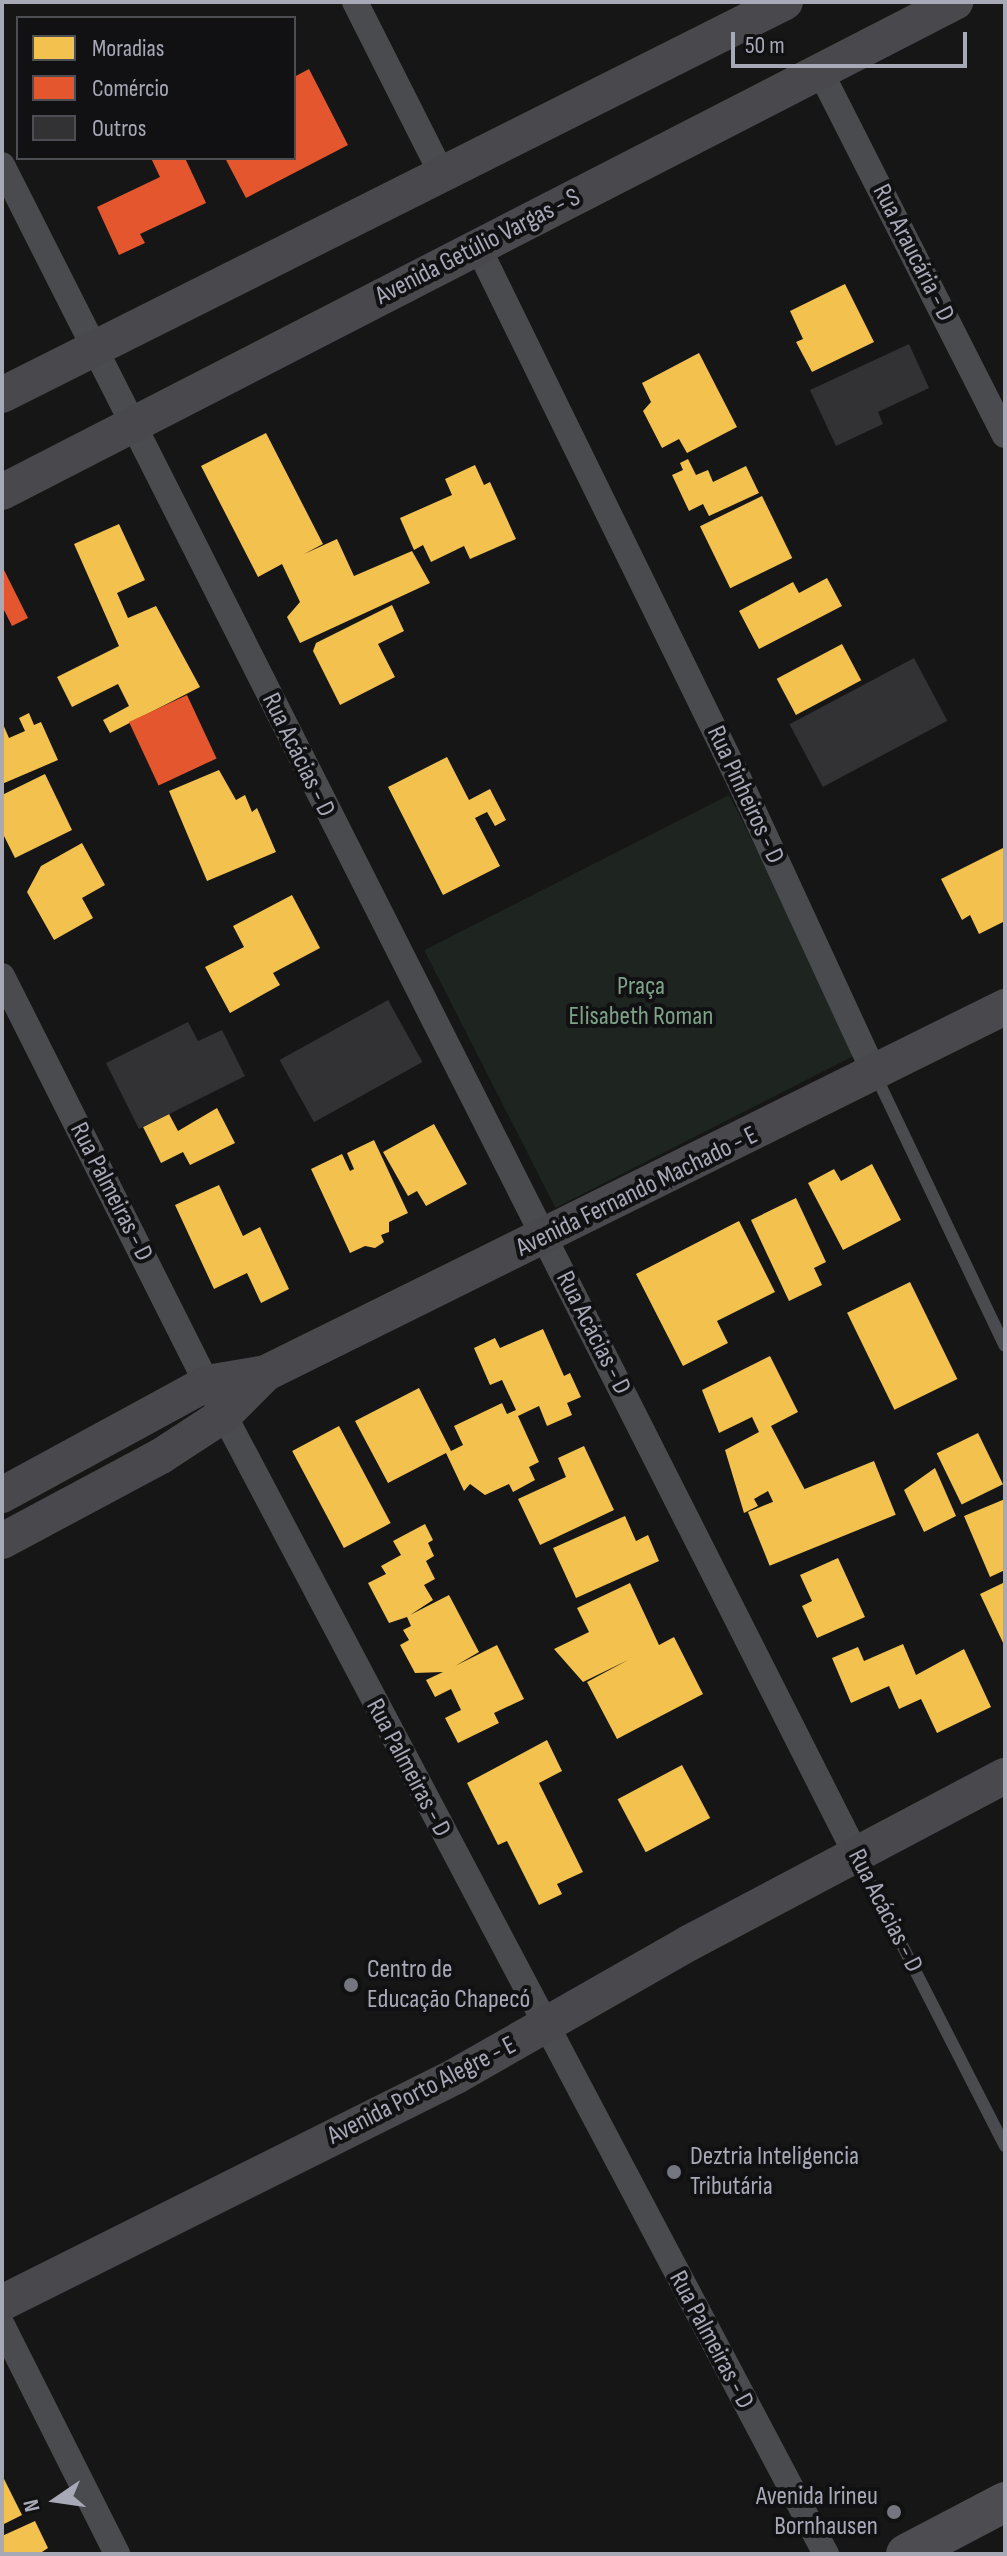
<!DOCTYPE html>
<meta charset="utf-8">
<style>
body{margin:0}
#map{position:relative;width:1007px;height:2556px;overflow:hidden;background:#161616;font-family:"Sofia Sans Condensed",sans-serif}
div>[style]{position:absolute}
.green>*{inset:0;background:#1e2520;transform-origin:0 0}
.homes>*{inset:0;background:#f2c14e;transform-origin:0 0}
.shops>*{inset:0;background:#e4572e;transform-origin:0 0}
.building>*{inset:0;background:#323234;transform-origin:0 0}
.lane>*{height:12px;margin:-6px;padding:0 6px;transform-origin:6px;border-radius:6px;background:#4a4b4f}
.street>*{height:26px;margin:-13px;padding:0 13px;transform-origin:13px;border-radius:13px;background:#4a4b4f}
.secondary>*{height:36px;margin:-18px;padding:0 18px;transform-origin:18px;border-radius:18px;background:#49494d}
.primary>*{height:40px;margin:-20px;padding:0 20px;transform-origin:20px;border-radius:20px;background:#4c4c51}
.dots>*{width:22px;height:22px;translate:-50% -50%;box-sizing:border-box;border:4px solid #111012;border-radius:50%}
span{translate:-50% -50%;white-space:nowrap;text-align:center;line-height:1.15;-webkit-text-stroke:8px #111012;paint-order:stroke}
.street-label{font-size:26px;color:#a7a9b7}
.park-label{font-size:26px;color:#7ea288}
.poi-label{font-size:26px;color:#a7a9b7}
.left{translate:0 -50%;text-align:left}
.right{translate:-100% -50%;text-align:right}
.frame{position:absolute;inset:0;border:4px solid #a7a9b7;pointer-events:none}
.legend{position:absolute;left:16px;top:16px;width:280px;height:144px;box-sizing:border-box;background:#111012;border:2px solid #4d4d54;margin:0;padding:10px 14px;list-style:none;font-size:24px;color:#a7a9b7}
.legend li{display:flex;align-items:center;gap:16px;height:40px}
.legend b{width:40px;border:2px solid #4d4d54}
.north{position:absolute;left:16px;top:2460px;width:80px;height:80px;-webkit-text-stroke:6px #111012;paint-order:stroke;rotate:257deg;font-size:22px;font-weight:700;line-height:32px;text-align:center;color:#a7a9b7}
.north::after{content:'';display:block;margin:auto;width:28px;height:36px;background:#a7a9b7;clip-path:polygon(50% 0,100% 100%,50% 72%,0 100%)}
.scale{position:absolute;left:731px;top:32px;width:236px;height:36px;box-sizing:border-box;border:4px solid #a7a9b7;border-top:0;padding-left:10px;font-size:24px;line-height:28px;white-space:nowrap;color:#a7a9b7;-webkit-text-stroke:6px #111012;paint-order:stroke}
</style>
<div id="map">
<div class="green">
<i style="left:729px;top:795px;width:289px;height:342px;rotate:63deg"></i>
</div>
<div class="homes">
<i style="clip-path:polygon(845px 284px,874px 342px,812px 372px,796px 342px,803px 339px,790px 311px)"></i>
<i style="clip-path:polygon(699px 353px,737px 427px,687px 453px,679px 439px,662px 448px,643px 411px,651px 402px,642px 383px)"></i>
<i style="clip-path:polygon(266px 433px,323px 544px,304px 554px,337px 539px,354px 576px,412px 551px,430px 583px,300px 643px,287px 617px,300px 602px,282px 564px,258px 577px,201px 466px)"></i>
<i style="clip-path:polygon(688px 459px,696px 475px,708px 470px,713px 482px,746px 466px,759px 493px,709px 516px,703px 504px,689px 511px,672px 475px,683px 470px,680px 463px)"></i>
<i style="clip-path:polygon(475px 465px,484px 485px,490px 482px,516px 539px,470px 559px,464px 546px,431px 562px,423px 545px,414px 550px,400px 518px,452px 495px,445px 479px)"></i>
<i style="left:762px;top:496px;width:69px;height:69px;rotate:64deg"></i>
<i style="clip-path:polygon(119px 524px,145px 580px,117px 593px,128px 618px,156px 606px,200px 687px,110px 733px,103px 720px,129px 706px,118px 684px,72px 707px,57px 677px,119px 646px,74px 544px)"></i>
<i style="clip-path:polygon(827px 578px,842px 606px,759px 649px,739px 611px,793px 582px,799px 593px)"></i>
<i style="clip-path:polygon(392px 605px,404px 631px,378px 644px,395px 677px,340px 705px,313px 651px,316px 643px)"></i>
<i style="left:842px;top:644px;width:41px;height:74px;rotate:62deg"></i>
<i style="clip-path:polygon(29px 713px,34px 725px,41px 722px,58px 760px,2px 784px,2px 722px,9px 738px,25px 731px,19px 718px)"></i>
<i style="clip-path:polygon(447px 757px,469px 800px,490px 789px,506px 820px,495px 826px,487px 812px,475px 818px,500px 866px,443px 895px,388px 787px)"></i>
<i style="clip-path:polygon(219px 770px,236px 800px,245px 795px,252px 812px,257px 808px,276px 852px,207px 881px,169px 791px)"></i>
<i style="clip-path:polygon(45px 774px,72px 830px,15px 858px,2px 832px,2px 795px)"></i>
<i style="clip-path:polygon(82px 843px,105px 885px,82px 898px,93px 918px,54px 940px,27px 892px,41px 866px)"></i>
<i style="clip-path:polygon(1005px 847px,1005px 921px,979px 934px,970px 915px,962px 920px,941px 879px)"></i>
<i style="clip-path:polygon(292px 895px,320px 948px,273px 973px,280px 985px,230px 1013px,205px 967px,244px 947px,233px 926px)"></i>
<i style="clip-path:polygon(217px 1108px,235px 1143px,190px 1165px,183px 1152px,161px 1163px,143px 1127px,169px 1114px,178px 1131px)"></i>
<i style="clip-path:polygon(434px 1124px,467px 1184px,426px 1206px,417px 1191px,408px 1196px,383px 1152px)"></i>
<i style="clip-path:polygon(374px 1140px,408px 1213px,389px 1222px,389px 1232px,381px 1235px,384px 1242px,375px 1248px,365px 1246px,350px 1253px,311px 1169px,342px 1154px,350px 1171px,354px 1169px,347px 1153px)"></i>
<i style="clip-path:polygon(872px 1164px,901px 1220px,843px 1250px,808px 1183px,834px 1169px,841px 1181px)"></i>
<i style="clip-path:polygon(219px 1185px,243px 1236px,260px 1227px,289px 1289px,261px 1303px,247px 1273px,214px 1289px,175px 1205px)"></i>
<i style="clip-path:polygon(796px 1198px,826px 1262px,814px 1268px,822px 1285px,789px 1301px,751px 1220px)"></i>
<i style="clip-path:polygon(739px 1221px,775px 1292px,717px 1321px,728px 1343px,683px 1366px,636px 1274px)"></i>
<i style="left:910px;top:1282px;width:108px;height:70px;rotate:64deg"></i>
<i style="clip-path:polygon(543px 1329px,564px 1376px,570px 1373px,581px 1397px,567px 1403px,572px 1415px,547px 1426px,539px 1406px,518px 1416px,539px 1462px,529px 1467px,535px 1480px,513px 1492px,509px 1484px,485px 1495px,470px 1484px,464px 1491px,446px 1453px,388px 1483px,355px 1421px,419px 1388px,451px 1451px,463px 1445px,454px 1426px,502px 1403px,507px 1414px,516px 1410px,502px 1380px,490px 1385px,474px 1348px,495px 1338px,500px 1348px)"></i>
<i style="clip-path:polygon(770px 1356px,798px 1412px,771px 1426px,805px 1490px,775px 1506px,768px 1491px,754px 1499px,758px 1506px,744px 1513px,725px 1450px,759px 1432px,752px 1417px,719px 1433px,702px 1390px)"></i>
<i style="left:339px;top:1426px;width:110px;height:53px;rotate:62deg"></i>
<i style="left:978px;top:1433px;width:57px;height:46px;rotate:64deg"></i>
<i style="clip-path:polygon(584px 1446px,614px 1510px,540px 1545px,518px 1499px,566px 1477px,558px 1458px)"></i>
<i style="left:874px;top:1461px;width:58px;height:136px;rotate:68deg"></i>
<i style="clip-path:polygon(935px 1468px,956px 1516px,924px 1532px,904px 1490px)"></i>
<i style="clip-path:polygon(1005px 1499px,1005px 1570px,990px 1577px,964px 1516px)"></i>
<i style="clip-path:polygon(625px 1516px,636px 1541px,648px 1535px,659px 1561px,576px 1598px,553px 1548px)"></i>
<i style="clip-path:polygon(425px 1524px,433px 1540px,428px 1543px,434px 1556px,426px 1561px,435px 1579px,424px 1585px,433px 1600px,410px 1615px,449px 1595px,479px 1652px,455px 1666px,497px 1645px,524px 1699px,494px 1713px,499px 1723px,458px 1743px,445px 1718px,461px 1710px,451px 1689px,435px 1697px,426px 1680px,443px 1672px,415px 1673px,400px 1645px,409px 1640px,403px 1630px,411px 1626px,407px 1617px,389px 1623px,368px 1583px,386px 1574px,381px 1566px,401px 1555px,393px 1541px)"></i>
<i style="clip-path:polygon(838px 1558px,865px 1617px,817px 1638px,802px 1606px,812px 1601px,800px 1575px)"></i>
<i style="clip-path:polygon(1005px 1582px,1005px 1647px,980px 1594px)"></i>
<i style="clip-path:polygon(630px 1583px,659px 1645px,674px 1637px,703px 1694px,617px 1739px,587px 1682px,628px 1660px,583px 1682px,554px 1649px,589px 1632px,577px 1608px)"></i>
<i style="clip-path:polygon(903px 1644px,916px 1675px,964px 1649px,991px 1707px,937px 1733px,921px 1699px,899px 1709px,889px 1686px,851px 1703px,832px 1658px,858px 1647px,864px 1661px)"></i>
<i style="clip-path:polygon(547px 1740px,562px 1771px,539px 1783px,583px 1872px,557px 1884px,562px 1894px,539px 1905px,507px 1841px,498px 1845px,467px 1783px)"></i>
<i style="left:682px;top:1765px;width:60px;height:73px;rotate:62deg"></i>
<i style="clip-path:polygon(2px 2475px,22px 2515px,2px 2525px)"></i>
<i style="clip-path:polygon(35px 2521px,48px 2548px,39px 2554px,2px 2554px,2px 2536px)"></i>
</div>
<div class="shops">
<i style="clip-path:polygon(309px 69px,348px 145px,246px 198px,225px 158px,294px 158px,294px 77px)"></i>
<i style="clip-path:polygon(151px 158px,185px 158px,206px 203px,140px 234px,145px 243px,119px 255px,97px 207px,160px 177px)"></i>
<i style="clip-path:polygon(2px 566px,28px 618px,12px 626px,2px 606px)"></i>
<i style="left:187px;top:695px;width:70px;height:64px;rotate:65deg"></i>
</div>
<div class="building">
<i style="clip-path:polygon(909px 344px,929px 388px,878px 412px,883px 424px,836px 446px,810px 390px)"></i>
<i style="left:914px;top:658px;width:71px;height:141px;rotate:62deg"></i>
<i style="left:388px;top:1000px;width:71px;height:124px;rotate:61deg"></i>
<i style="clip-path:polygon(188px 1022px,198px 1041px,222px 1030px,245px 1076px,139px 1129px,106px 1063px)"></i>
</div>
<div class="lane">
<i style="left:875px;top:1074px;width:301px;rotate:64.5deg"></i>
<i style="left:857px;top:1857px;width:325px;rotate:62.9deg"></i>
</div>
<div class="street">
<i style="left:355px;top:2px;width:193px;rotate:63.2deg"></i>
<i style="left:820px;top:71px;width:408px;rotate:63.1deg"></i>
<i style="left:2px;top:165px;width:1893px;rotate:63.18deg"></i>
<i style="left:478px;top:247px;width:593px;rotate:63.91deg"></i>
<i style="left:739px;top:780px;width:324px;rotate:65.2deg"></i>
<i style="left:2px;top:976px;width:456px;rotate:63.3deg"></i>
<i style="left:207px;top:1383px;width:1325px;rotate:62.14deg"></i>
<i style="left:2px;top:2325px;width:256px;rotate:63.3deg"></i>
</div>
<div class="secondary">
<i style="left:2px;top:395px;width:876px;rotate:-26.65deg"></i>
<i style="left:2px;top:492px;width:1072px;rotate:-27.21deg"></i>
<i style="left:2px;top:1495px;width:234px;rotate:-28.6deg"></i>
<i style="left:207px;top:1383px;width:60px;rotate:-9.6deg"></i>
<i style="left:266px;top:1373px;width:825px;rotate:-26.35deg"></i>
<i style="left:2px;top:1541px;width:180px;rotate:-28.1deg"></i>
<i style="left:161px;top:1456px;width:75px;rotate:-33.1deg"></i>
<i style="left:224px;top:1415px;width:59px;rotate:-45deg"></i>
<i style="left:2px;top:2303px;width:508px;rotate:-26.57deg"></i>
<i style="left:456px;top:2076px;width:268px;rotate:-29.7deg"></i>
<i style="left:689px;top:1943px;width:357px;rotate:-27.9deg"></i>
</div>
<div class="primary">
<i style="left:906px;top:2554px;width:112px;rotate:-27.7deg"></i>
</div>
<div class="dots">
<i style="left:351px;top:1985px;background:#74767f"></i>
<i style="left:674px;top:2172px;background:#74767f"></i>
<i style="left:894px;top:2512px;background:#74767f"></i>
</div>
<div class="street-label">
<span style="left:478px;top:247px;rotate:-27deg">Avenida Getúlio Vargas - S</span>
<span style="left:913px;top:253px;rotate:63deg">Rua Araucária - D</span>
<span style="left:298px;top:755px;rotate:64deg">Rua Acácias - D</span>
<span style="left:745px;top:795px;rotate:65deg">Rua Pinheiros - D</span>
<span style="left:111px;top:1192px;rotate:63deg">Rua Palmeiras - D</span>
<span style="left:637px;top:1192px;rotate:-26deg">Avenida Fernando Machado - E</span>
<span style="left:593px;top:1333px;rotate:63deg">Rua Acácias - D</span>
<span style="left:408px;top:1768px;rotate:62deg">Rua Palmeiras - D</span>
<span style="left:885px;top:1911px;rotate:63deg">Rua Acácias - D</span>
<span style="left:422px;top:2091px;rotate:-27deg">Avenida Porto Alegre - E</span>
<span style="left:711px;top:2340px;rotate:62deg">Rua Palmeiras - D</span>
</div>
<div class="park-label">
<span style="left:641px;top:1002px">Praça<br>Elisabeth Roman</span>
</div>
<div class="poi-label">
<span class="left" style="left:367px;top:1985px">Centro de<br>Educação Chapecó</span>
<span class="left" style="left:690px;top:2172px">Deztria Inteligencia<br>Tributária</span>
<span class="right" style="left:878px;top:2512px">Avenida Irineu<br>Bornhausen</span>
</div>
<div class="frame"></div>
<ul class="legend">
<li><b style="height:22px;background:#f2c14e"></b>Moradias</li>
<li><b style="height:22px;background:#e4572e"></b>Comércio</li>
<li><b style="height:22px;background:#323234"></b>Outros</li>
</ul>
<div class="north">N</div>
<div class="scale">50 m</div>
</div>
